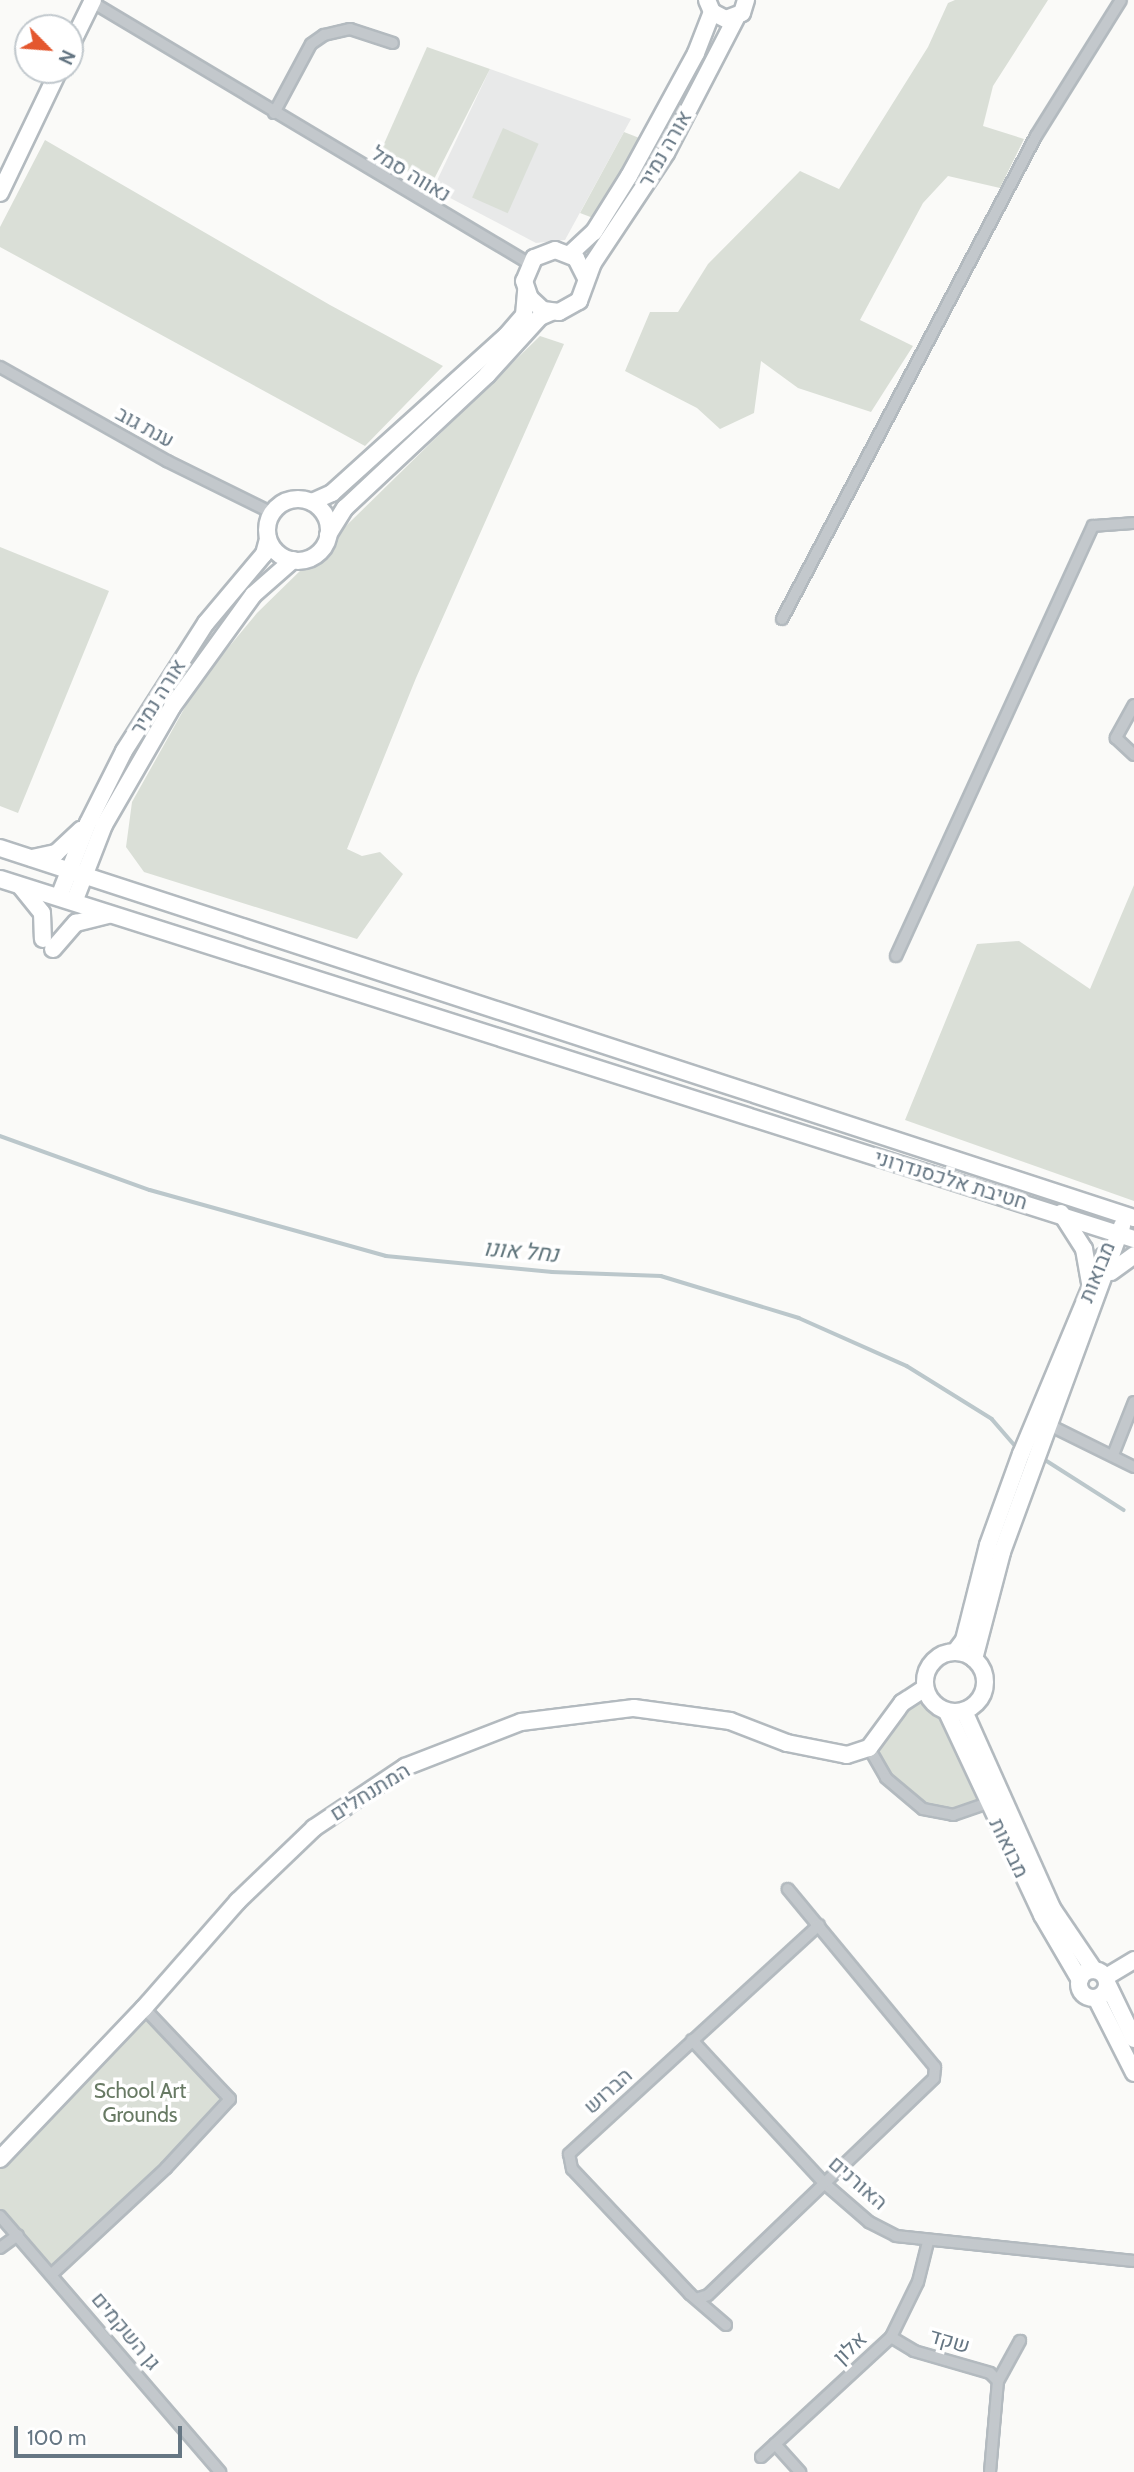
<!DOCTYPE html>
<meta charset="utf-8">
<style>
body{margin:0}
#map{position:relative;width:1134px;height:2472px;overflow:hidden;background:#fafaf8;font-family:Cabin,Heebo,sans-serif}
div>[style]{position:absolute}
.built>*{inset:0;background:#e8e9e9}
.green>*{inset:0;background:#dadfd7;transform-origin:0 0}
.stream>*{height:3.5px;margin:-1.75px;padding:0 1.75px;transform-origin:1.75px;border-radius:1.75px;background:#bbc7cb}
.roads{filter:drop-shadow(2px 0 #b3babf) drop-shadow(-2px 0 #b3babf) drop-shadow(0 2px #b3babf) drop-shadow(0 -2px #b3babf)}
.street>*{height:10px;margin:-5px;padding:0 5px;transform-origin:5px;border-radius:5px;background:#c3c8cc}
.secondary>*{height:16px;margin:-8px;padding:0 8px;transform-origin:8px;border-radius:8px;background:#fff}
.secondary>.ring{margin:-8px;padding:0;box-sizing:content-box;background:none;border:16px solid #fff;border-radius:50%}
span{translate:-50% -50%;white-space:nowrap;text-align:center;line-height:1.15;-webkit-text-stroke:7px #fff;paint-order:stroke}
.street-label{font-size:21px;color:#657683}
.park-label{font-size:21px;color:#687a64}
.water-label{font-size:23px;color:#60757c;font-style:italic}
.north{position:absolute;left:14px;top:14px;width:70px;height:70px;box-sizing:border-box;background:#fff;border:2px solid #c1c8cd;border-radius:50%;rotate:115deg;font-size:19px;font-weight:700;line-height:28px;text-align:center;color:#657683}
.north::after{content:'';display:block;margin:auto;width:24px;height:32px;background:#e4572e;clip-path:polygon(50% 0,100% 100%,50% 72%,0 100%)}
.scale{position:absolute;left:14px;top:2426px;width:168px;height:32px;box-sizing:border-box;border:4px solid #657683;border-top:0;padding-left:9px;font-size:21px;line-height:24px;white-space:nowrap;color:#657683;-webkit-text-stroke:5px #fff;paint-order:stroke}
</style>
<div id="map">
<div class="built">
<i style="clip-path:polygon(490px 69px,631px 119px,565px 240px,536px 243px,433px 189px)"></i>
</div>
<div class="green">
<i style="clip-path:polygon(955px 0,1048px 0,993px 86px,983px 126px,1024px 139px,1000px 188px,948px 176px,923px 203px,860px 320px,913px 346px,871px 412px,798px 388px,761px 361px,754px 413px,720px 429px,697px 408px,625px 371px,650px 312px,678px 312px,708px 264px,800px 171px,839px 189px,928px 47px,948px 3px)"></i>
<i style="clip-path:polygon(427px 47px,490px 69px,431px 185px,379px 155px)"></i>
<i style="left:503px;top:128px;width:39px;height:76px;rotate:24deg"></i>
<i style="clip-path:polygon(624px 132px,647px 141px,601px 221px,580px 213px)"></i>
<i style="clip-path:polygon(45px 140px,330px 305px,443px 366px,365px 446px,0 247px,0 227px)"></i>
<i style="clip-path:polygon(540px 336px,564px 344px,416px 678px,347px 849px,362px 856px,380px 852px,403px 874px,357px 939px,144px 872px,126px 847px,132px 802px,198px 684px,257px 613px)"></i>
<i style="clip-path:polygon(0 547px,109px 591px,18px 813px,0 806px)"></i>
<i style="clip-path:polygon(1134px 885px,1134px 1201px,905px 1120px,977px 944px,1019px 941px,1090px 989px)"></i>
<i style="clip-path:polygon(925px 1688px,931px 1701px,947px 1712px,987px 1803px,953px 1815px,923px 1809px,886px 1778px,869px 1748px)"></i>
<i style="clip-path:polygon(144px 2008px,230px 2099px,146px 2188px,52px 2269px,0 2211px,0 2163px)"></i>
</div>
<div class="stream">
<i style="left:0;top:1136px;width:159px;rotate:19.8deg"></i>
<i style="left:150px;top:1190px;width:245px;rotate:15.6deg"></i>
<i style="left:386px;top:1256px;width:167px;rotate:5.5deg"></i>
<i style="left:552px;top:1272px;width:109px;rotate:2.1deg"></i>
<i style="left:661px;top:1276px;width:144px;rotate:16.9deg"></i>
<i style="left:799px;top:1318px;width:118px;rotate:24deg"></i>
<i style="left:907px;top:1366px;width:100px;rotate:31.9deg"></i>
<i style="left:992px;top:1419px;width:35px;rotate:49deg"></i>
<i style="left:1047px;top:1461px;width:91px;rotate:32.5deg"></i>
</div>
<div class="roads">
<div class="street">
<i style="left:92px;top:2px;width:510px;rotate:30.89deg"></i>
<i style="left:274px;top:113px;width:78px;rotate:-61.8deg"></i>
<i style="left:311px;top:44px;width:16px;rotate:-35deg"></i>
<i style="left:324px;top:35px;width:27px;rotate:-13deg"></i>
<i style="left:350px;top:29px;width:45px;rotate:18deg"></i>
<i style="left:0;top:367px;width:192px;rotate:29.4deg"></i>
<i style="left:167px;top:461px;width:117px;rotate:26.3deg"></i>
<i style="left:782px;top:619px;width:546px;rotate:-62.26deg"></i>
<i style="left:1036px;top:136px;width:160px;rotate:-58deg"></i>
<i style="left:1134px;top:705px;width:38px;rotate:119deg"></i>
<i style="left:1116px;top:738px;width:25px;rotate:43deg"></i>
<i style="left:896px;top:956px;width:473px;rotate:-65.4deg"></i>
<i style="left:1093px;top:526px;width:41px;rotate:-4.2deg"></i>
<i style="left:1045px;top:1423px;width:99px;rotate:26.3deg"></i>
<i style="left:1113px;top:1455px;width:57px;rotate:-68.4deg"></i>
<i style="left:869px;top:1748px;width:34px;rotate:60deg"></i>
<i style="left:886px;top:1778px;width:48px;rotate:40deg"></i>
<i style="left:923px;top:1809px;width:31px;rotate:11deg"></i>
<i style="left:953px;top:1815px;width:36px;rotate:-19deg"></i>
<i style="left:692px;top:2040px;width:195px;rotate:47.3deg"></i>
<i style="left:824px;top:2183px;width:60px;rotate:40.9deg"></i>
<i style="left:869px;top:2222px;width:30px;rotate:27deg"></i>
<i style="left:896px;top:2236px;width:239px;rotate:6deg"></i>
<i style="left:0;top:2216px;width:338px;rotate:49.3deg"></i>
<i style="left:0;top:2248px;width:22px;rotate:-36deg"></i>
<i style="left:52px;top:2274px;width:156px;rotate:-42.9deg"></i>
<i style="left:166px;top:2168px;width:94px;rotate:-47.2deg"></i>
<i style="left:230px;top:2099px;width:125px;rotate:-133.4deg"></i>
<i style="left:699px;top:2298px;width:9px;rotate:-18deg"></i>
<i style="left:708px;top:2295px;width:313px;rotate:-43.8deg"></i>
<i style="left:934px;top:2078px;width:11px;rotate:-85deg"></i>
<i style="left:935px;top:2067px;width:231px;rotate:-129.6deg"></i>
<i style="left:726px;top:2325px;width:48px;rotate:-139.3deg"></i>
<i style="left:690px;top:2294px;width:172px;rotate:-133.3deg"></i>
<i style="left:572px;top:2169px;width:15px;rotate:-101deg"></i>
<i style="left:569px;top:2154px;width:339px;rotate:-42.5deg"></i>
<i style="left:891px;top:2337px;width:27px;rotate:31deg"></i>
<i style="left:914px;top:2351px;width:79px;rotate:16.1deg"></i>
<i style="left:990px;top:2373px;width:11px;rotate:45deg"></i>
<i style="left:775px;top:2444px;width:38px;rotate:48deg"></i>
<i style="left:761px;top:2457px;width:177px;rotate:-42.7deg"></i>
<i style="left:891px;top:2337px;width:61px;rotate:-63.9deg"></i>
<i style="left:918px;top:2282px;width:41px;rotate:-76deg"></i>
<i style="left:990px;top:2472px;width:91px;rotate:-85deg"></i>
<i style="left:998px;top:2381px;width:46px;rotate:-61.2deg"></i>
</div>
<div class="secondary">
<i style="left:707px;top:0;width:13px;rotate:67deg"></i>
<i style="left:712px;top:12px;width:16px;rotate:27deg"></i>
<i style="left:726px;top:19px;width:17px;rotate:-21deg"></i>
<i style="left:742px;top:13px;width:14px;rotate:-73deg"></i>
<i style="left:70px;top:47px;width:52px;rotate:-63.9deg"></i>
<i style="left:0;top:193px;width:136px;rotate:-64.4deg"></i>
<i style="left:570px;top:254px;width:33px;rotate:-43deg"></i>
<i style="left:594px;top:232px;width:66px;rotate:-58deg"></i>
<i style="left:629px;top:176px;width:140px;rotate:-61.4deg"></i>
<i style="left:696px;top:53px;width:44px;rotate:-68.7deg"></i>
<i style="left:586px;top:278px;width:22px;rotate:-117deg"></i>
<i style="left:576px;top:258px;width:22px;rotate:-159deg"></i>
<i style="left:555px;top:250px;width:22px;rotate:159deg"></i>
<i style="left:534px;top:258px;width:25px;rotate:113deg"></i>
<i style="left:524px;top:281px;width:18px;rotate:71deg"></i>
<i style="left:530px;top:298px;width:18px;rotate:43deg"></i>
<i style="left:543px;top:310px;width:16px;rotate:7deg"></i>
<i style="left:559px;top:312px;width:23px;rotate:-29deg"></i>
<i style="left:579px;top:301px;width:40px;rotate:-69.8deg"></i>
<i style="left:593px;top:263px;width:132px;rotate:-56.4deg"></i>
<i style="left:666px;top:153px;width:154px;rotate:-62.6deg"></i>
<i class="ring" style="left:267px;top:499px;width:46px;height:46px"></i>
<i style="left:312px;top:502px;width:22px;rotate:-24deg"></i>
<i style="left:332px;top:493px;width:234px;rotate:-42.1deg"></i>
<i style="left:506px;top:336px;width:28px;rotate:-49deg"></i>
<i style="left:524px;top:315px;width:25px;rotate:-85deg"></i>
<i style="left:328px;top:535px;width:32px;rotate:-58deg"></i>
<i style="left:345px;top:508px;width:195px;rotate:-43.1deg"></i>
<i style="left:487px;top:375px;width:79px;rotate:-47.6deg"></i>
<i style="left:540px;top:317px;width:12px;rotate:-24deg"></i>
<i style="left:0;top:848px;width:1193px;rotate:18.07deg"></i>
<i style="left:32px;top:858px;width:25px;rotate:-12deg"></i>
<i style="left:56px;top:853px;width:34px;rotate:-43deg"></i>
<i style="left:0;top:879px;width:1190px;rotate:17.61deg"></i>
<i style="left:21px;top:887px;width:33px;rotate:51deg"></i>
<i style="left:42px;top:913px;width:26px;rotate:88deg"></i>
<i style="left:59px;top:897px;width:79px;rotate:-68.6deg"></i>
<i style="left:88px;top:823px;width:80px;rotate:-63.4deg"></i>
<i style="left:124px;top:751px;width:152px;rotate:-57.4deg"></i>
<i style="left:206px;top:623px;width:90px;rotate:-50deg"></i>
<i style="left:264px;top:554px;width:16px;rotate:-75deg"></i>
<i style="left:74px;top:902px;width:83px;rotate:-68.7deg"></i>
<i style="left:104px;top:825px;width:136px;rotate:-60deg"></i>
<i style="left:172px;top:707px;width:138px;rotate:-54.1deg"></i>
<i style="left:253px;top:595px;width:53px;rotate:-41.2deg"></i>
<i style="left:53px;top:949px;width:35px;rotate:-49deg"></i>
<i style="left:76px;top:923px;width:33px;rotate:-14deg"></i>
<i style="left:1061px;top:1213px;width:43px;rotate:57.4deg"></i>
<i style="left:1084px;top:1249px;width:36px;rotate:80deg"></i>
<i style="left:1111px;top:1272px;width:29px;rotate:-36deg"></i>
<i style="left:955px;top:1652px;width:15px;rotate:-53deg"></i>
<i style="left:964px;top:1640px;width:98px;rotate:-75.8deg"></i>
<i style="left:988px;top:1545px;width:97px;rotate:-70.1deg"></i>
<i style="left:1021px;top:1454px;width:215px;rotate:-67.3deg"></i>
<i class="ring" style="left:925px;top:1652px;width:44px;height:44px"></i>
<i style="left:974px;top:1659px;width:111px;rotate:-75.3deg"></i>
<i style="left:1002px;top:1552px;width:348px;rotate:-69.8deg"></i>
<i style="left:964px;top:1711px;width:216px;rotate:65.9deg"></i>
<i style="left:1052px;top:1908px;width:75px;rotate:55.9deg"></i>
<i style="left:947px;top:1712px;width:224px;rotate:64.9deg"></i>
<i style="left:1042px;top:1915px;width:75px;rotate:59.7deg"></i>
<i class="ring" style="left:1079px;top:1970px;width:12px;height:12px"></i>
<i style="left:1106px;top:1977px;width:33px;rotate:-31deg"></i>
<i style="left:1108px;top:1985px;width:60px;rotate:64.3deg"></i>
<i style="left:1096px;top:1998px;width:84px;rotate:63.1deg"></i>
<i style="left:0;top:2159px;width:209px;rotate:-46.4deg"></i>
<i style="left:144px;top:2008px;width:142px;rotate:-48.7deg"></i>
<i style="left:238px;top:1901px;width:105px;rotate:-43.8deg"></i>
<i style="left:314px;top:1828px;width:110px;rotate:-33.8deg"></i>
<i style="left:405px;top:1767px;width:124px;rotate:-21.2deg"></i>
<i style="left:521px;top:1722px;width:114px;rotate:-7.1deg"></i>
<i style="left:634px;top:1708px;width:97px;rotate:7.7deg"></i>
<i style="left:730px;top:1721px;width:61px;rotate:21.1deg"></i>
<i style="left:787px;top:1743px;width:61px;rotate:11.3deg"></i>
<i style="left:847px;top:1755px;width:23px;rotate:-18deg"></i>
<i style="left:869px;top:1748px;width:56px;rotate:-53.7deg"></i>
<i style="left:902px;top:1703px;width:27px;rotate:-33deg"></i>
</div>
</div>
<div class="street-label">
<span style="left:665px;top:149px;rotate:-60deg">אורה נמיר</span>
<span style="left:411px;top:174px;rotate:31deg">נאווה סמל</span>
<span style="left:145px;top:427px;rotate:29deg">ענת גוב</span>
<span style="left:158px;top:697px;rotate:-58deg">אורה נמיר</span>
<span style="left:951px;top:1180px;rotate:17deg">חטיבת אלכסנדרוני</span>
<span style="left:1097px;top:1272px;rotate:-68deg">מבואות</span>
<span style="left:370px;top:1792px;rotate:-32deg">המתנחלים</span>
<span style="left:1009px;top:1848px;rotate:64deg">מבואות</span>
<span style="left:608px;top:2091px;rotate:-42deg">הברוש</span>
<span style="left:858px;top:2183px;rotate:41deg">האורנים</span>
<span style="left:126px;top:2331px;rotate:50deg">גן השקמים</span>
<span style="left:950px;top:2341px;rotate:16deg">שקד</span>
<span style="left:850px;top:2348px;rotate:-43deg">אלון</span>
</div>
<div class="park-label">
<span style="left:140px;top:2103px">School Art<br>Grounds</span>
</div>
<div class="water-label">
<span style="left:521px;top:1251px;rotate:5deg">נחל אונו</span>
</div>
<div class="north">N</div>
<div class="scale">100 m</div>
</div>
